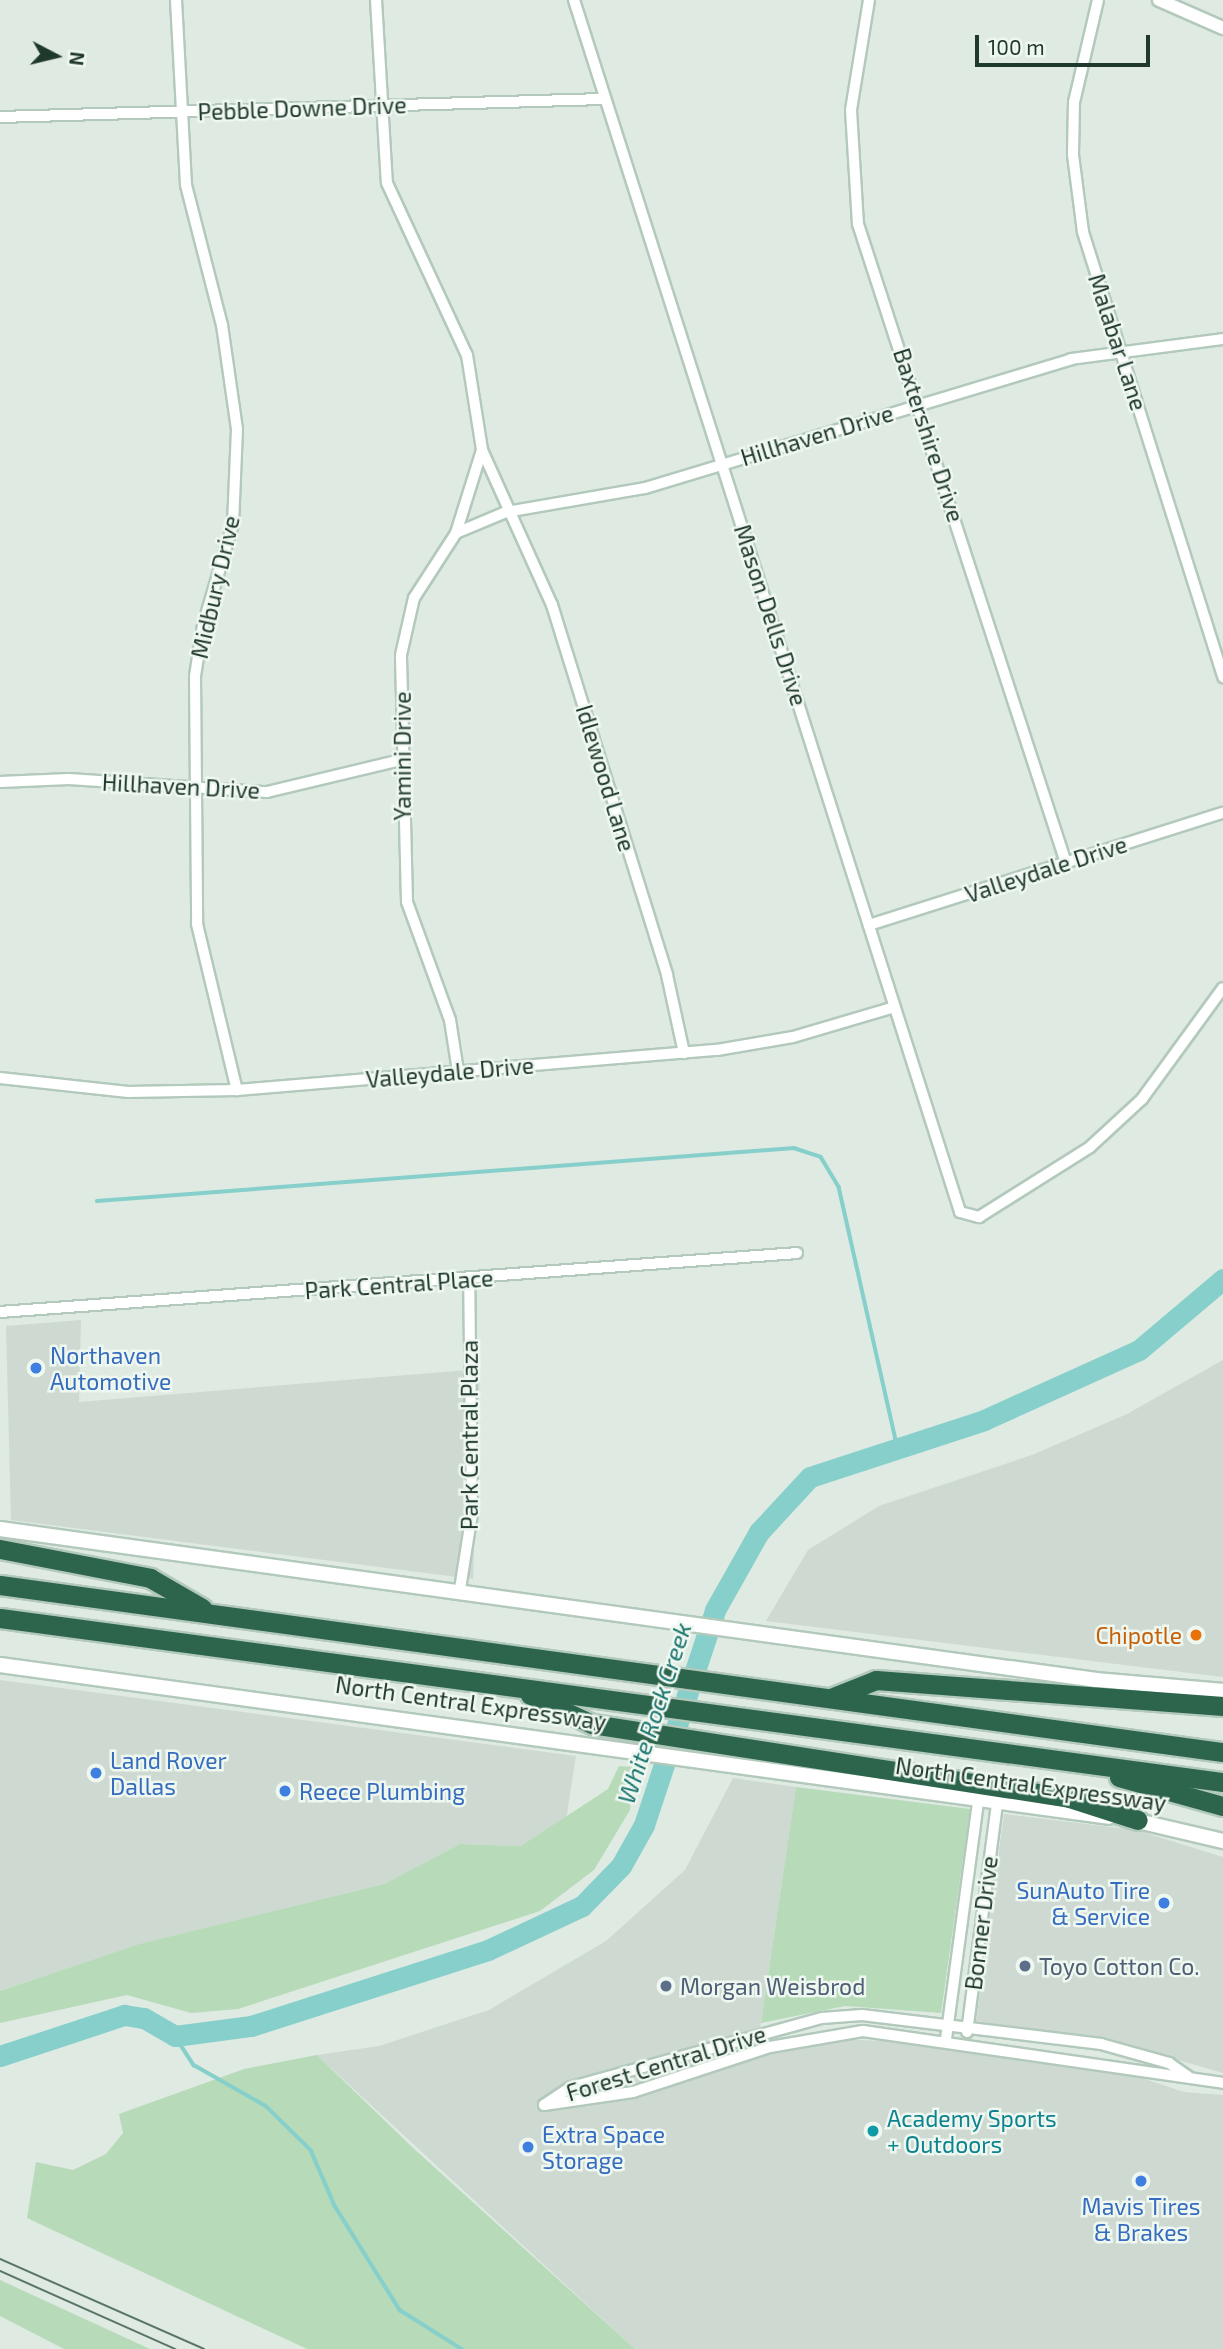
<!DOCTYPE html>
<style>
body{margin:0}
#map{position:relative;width:1223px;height:2349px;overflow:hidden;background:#deeae2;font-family:"Exo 2",sans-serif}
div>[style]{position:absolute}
.built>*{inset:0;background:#cdd9d1}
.green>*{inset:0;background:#b7dbb9}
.stream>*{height:3.5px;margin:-1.75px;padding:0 1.75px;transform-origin:1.75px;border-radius:1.75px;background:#86cfca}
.river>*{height:21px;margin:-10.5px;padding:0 10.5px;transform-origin:10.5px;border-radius:10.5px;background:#86cfca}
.roads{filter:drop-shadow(2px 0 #b2c9bb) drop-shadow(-2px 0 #b2c9bb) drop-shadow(0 2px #b2c9bb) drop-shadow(0 -2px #b2c9bb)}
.minor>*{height:10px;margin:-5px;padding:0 5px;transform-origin:5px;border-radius:5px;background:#fff}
.tertiary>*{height:12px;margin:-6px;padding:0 6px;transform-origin:6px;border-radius:6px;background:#fff}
.secondary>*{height:14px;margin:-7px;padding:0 7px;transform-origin:7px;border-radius:7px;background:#fff}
.motorway>*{height:19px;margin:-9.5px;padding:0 9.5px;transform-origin:9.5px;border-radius:9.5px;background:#2c654c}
.tram>*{height:2px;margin:-1px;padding:0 1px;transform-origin:1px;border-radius:1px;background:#5a7568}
.dots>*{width:19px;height:19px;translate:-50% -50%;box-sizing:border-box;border:4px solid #eff7f1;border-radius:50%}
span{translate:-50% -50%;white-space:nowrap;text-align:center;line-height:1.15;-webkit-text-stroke:5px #eff7f1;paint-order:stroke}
.street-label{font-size:23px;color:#20392d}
.shop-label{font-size:23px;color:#366cbe}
.left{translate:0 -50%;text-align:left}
.right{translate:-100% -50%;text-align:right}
.food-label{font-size:23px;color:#c56008}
.service-label{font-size:23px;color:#4e5e75}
.culture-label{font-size:23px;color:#0d838f}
.water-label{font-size:24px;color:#1b746e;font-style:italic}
.north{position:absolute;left:21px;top:21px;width:70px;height:70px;-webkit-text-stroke:5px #eff7f1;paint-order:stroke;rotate:97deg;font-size:19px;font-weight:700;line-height:28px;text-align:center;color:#20392d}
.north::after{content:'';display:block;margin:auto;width:24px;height:32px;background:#20392d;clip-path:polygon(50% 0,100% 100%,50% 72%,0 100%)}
.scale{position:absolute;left:975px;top:35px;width:175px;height:32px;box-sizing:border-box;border:4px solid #20392d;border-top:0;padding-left:9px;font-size:21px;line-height:24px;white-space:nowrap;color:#20392d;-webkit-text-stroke:5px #eff7f1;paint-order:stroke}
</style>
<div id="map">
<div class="built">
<i style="clip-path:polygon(81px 1320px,79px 1402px,480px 1369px,473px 1579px,11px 1520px,6px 1326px)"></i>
<i style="clip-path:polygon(1223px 1360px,1223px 1677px,766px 1621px,808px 1550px,879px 1506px,1032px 1455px,1127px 1414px)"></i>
<i style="clip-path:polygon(0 1680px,576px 1756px,566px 1820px,521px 1846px,460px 1844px,384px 1884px,139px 1944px,0 1991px)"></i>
<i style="clip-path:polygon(733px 1778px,796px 1787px,756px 2056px,831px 2039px,912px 2042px,1124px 2072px,1184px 2092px,1223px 2095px,1223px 2349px,635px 2349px,317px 2055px,379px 2046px,489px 2010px,606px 1941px,685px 1870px)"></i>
<i style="clip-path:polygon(1004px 1814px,1136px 1830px,1223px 1857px,1223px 2073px,1113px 2041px,976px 2021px)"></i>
</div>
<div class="green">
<i style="clip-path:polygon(619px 1766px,632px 1767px,630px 1810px,594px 1870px,540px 1911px,238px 2009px,191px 2013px,127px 1995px,0 2023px,0 1991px,139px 1944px,384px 1884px,460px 1844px,521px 1846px,608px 1789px)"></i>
<i style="clip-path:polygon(796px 1787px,970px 1809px,941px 2013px,845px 2006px,761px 2023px)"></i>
<i style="clip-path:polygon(317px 2055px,411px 2146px,635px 2349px,307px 2349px,27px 2218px,36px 2162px,73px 2170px,106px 2154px,123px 2133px,119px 2114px,244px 2069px)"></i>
<i style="clip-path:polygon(0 2280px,150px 2349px,64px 2349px,0 2316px)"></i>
</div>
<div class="stream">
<i style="left:97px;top:1201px;width:699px;rotate:-4.35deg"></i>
<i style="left:794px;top:1148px;width:28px;rotate:18deg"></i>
<i style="left:821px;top:1157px;width:35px;rotate:59deg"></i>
<i style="left:839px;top:1187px;width:268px;rotate:77.3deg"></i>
<i style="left:175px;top:2036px;width:35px;rotate:57deg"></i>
<i style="left:194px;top:2065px;width:83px;rotate:29.7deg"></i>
<i style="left:266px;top:2106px;width:63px;rotate:44.4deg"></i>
<i style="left:311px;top:2150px;width:61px;rotate:66.8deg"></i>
<i style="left:335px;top:2206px;width:123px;rotate:58deg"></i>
<i style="left:400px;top:2310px;width:73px;rotate:32.2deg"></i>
</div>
<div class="river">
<i style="left:0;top:2056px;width:131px;rotate:-18.3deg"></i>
<i style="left:124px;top:2015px;width:20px;rotate:9deg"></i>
<i style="left:144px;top:2018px;width:36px;rotate:30deg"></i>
<i style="left:175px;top:2036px;width:77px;rotate:-7.5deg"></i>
<i style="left:251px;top:2026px;width:249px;rotate:-17.8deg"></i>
<i style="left:488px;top:1950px;width:104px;rotate:-25.1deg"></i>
<i style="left:582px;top:1906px;width:56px;rotate:-45.7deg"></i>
<i style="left:621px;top:1866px;width:47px;rotate:-60.7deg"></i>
<i style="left:644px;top:1825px;width:226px;rotate:-71.7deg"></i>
<i style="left:715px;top:1610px;width:90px;rotate:-60.6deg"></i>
<i style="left:759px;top:1532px;width:75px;rotate:-47.2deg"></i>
<i style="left:810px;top:1477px;width:183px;rotate:-18.1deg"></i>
<i style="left:984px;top:1420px;width:170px;rotate:-24.3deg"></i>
<i style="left:1139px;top:1350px;width:110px;rotate:-40.2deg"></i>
</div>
<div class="roads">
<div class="minor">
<i style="left:176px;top:0;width:185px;rotate:86.9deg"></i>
<i style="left:186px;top:185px;width:145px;rotate:75.6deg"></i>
<i style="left:222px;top:325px;width:105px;rotate:81.8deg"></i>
<i style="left:237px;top:429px;width:95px;rotate:92.4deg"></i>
<i style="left:233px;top:524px;width:105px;rotate:106.5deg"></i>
<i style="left:203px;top:625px;width:52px;rotate:98.9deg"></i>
<i style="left:195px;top:676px;width:248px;rotate:89.5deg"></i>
<i style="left:197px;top:924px;width:171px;rotate:76.5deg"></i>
<i style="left:376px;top:0;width:183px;rotate:86.6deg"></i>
<i style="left:387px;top:183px;width:190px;rotate:65.1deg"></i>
<i style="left:467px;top:355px;width:96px;rotate:81deg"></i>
<i style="left:482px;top:450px;width:170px;rotate:65.7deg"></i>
<i style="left:552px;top:605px;width:387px;rotate:72.7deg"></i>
<i style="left:667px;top:975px;width:80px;rotate:77.7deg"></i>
<i style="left:574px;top:0;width:1272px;rotate:72.33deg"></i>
<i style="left:960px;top:1212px;width:20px;rotate:15deg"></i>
<i style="left:979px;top:1217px;width:131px;rotate:-32.2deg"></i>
<i style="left:1090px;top:1147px;width:71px;rotate:-42.7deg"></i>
<i style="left:1142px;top:1099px;width:137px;rotate:-53.9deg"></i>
<i style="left:869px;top:0;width:111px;rotate:99.3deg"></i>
<i style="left:851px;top:110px;width:114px;rotate:86.5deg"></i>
<i style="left:858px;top:224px;width:672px;rotate:71.97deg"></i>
<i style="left:1098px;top:0;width:105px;rotate:103.2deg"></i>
<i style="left:1074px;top:102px;width:53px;rotate:91.1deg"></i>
<i style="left:1073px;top:155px;width:78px;rotate:82.6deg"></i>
<i style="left:1083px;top:232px;width:467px;rotate:72.5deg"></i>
<i style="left:0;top:117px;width:604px;rotate:-1.71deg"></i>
<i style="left:456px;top:533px;width:54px;rotate:-22.8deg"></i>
<i style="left:506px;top:512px;width:141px;rotate:-9.8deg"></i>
<i style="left:645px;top:488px;width:445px;rotate:-16.8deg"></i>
<i style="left:1071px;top:359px;width:153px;rotate:-7.5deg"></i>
<i style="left:0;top:782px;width:69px;rotate:-2.5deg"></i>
<i style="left:69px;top:779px;width:198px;rotate:3.8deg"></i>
<i style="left:267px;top:792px;width:137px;rotate:-13.5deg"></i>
<i style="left:869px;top:925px;width:371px;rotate:-17.6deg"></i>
<i style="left:458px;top:1071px;width:52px;rotate:-98.9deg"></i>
<i style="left:450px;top:1020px;width:126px;rotate:-110deg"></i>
<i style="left:407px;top:902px;width:247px;rotate:-91.4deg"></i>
<i style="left:401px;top:655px;width:58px;rotate:-77.2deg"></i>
<i style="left:414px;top:598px;width:77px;rotate:-57.1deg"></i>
<i style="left:456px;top:533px;width:87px;rotate:-72.6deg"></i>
<i style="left:0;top:1078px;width:129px;rotate:6.2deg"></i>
<i style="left:128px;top:1092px;width:109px;rotate:-1.1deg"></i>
<i style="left:237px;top:1090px;width:482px;rotate:-4.8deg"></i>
<i style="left:717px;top:1050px;width:77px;rotate:-9.7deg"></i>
<i style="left:793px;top:1037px;width:106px;rotate:-16.4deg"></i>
<i style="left:0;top:1312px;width:799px;rotate:-4.23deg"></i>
<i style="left:460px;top:1589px;width:77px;rotate:-81deg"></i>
<i style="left:472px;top:1513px;width:234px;rotate:-90.7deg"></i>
<i style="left:967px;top:2032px;width:230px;rotate:-82.5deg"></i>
<i style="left:946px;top:2039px;width:239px;rotate:-82.3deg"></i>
<i style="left:544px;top:2105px;width:90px;rotate:-8.3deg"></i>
<i style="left:633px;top:2092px;width:144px;rotate:-18.2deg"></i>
<i style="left:770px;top:2047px;width:94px;rotate:-9.8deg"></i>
<i style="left:863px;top:2031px;width:364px;rotate:8.2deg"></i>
<i style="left:544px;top:2105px;width:32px;rotate:-34deg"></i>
<i style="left:571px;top:2087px;width:260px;rotate:-15.4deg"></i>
<i style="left:822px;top:2018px;width:40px;rotate:-4.3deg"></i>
<i style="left:862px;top:2015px;width:241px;rotate:6.9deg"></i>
<i style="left:1101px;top:2044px;width:71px;rotate:15.6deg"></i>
<i style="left:1169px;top:2063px;width:24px;rotate:35deg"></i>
</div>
<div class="tertiary">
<i style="left:1159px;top:0;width:70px;rotate:23.6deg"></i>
</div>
<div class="secondary">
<i style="left:0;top:1529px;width:1107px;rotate:7.84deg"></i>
<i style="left:1097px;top:1680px;width:126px;rotate:5deg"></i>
<i style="left:0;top:1665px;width:1119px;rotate:7.8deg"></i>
<i style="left:1129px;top:1819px;width:97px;rotate:13.2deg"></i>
</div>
<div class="motorway">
<i style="left:0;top:1549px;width:153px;rotate:10.9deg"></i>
<i style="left:150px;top:1578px;width:60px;rotate:30deg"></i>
<i style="left:0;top:1585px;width:1234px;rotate:7.78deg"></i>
<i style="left:0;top:1618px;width:1234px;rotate:7.64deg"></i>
<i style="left:530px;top:1695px;width:68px;rotate:25.1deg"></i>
<i style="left:592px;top:1724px;width:483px;rotate:8.8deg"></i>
<i style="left:1069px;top:1798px;width:72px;rotate:17.7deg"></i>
<i style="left:833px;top:1697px;width:46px;rotate:-21.6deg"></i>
<i style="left:876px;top:1680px;width:348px;rotate:4.3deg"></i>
<i style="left:1119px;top:1777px;width:108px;rotate:15.6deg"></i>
</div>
</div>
<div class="tram">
<i style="left:0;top:2259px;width:223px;rotate:23.8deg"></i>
<i style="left:0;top:2271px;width:192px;rotate:24deg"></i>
</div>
<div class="dots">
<i style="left:36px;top:1368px;background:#3f7fe0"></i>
<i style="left:1196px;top:1635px;background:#e8710a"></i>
<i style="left:96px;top:1773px;background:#3f7fe0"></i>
<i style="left:285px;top:1791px;background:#3f7fe0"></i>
<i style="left:1164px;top:1903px;background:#3f7fe0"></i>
<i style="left:1025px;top:1966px;background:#5c6f8a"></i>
<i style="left:666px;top:1986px;background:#5c6f8a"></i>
<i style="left:873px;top:2131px;background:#0f9aa8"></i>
<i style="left:528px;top:2147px;background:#3f7fe0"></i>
<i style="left:1141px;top:2181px;background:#3f7fe0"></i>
</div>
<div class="street-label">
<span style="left:302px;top:108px;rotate:-2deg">Pebble Downe Drive</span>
<span style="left:1118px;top:342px;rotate:72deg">Malabar Lane</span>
<span style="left:817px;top:435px;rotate:-17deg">Hillhaven Drive</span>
<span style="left:929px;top:435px;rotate:72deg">Baxtershire Drive</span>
<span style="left:215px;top:587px;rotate:-77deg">Midbury Drive</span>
<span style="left:771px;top:615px;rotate:72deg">Mason Dells Drive</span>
<span style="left:402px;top:756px;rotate:-90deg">Yamini Drive</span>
<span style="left:606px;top:778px;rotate:73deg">Idlewood Lane</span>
<span style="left:181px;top:786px;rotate:3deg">Hillhaven Drive</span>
<span style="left:1046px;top:869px;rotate:-18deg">Valleydale Drive</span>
<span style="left:450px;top:1072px;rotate:-5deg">Valleydale Drive</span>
<span style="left:399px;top:1284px;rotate:-4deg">Park Central Place</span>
<span style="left:469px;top:1435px;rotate:-90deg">Park Central Plaza</span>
<span style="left:471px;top:1703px;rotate:8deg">North Central Expressway</span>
<span style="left:1031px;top:1784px;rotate:8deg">North Central Expressway</span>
<span style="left:981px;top:1923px;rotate:-83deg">Bonner Drive</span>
<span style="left:666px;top:2063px;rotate:-17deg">Forest Central Drive</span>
</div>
<div class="shop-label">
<span class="left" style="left:50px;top:1368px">Northaven<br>Automotive</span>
<span class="left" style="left:110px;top:1773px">Land Rover<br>Dallas</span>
<span class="left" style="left:299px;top:1791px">Reece Plumbing</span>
<span class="right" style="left:1150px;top:1903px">SunAuto Tire<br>&amp; Service</span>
<span class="left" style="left:542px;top:2147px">Extra Space<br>Storage</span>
<span style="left:1141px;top:2219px">Mavis Tires<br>&amp; Brakes</span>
</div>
<div class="food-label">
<span class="right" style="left:1182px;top:1635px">Chipotle</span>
</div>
<div class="service-label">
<span class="left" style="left:1039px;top:1966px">Toyo Cotton Co.</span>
<span class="left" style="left:680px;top:1986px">Morgan Weisbrod</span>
</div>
<div class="culture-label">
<span class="left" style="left:887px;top:2131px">Academy Sports<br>+ Outdoors</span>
</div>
<div class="water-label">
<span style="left:654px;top:1713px;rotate:-72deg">White Rock Creek</span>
</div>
<div class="north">N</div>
<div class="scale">100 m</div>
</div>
